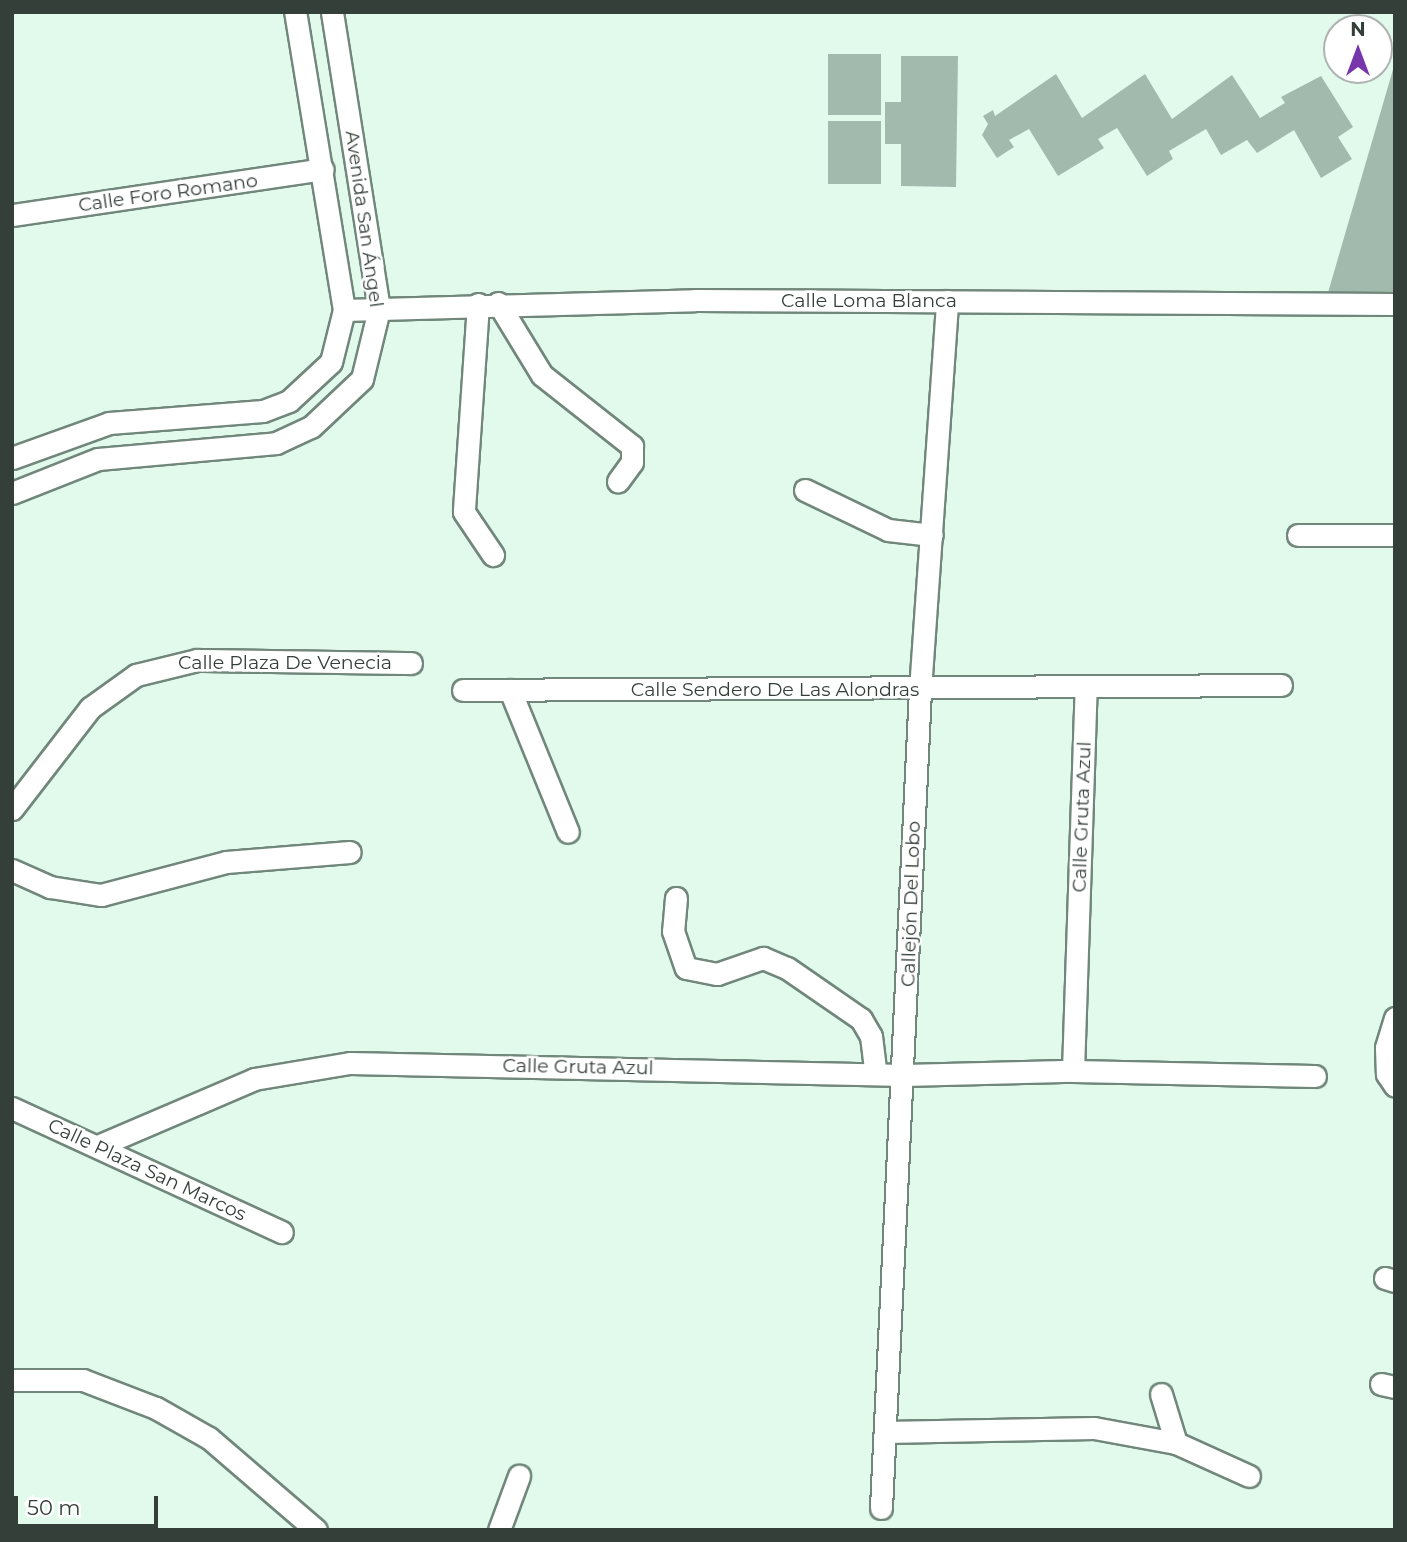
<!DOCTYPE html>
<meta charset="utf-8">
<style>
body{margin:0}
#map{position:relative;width:1407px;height:1542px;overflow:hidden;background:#e1faec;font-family:Montserrat,sans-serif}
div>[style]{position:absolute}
.building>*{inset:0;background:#a2baad;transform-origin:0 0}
.roads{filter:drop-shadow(2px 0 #71877b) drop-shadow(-2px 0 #71877b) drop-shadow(0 2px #71877b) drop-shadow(0 -2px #71877b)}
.minor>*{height:21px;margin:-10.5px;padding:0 10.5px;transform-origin:10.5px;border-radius:10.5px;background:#fff}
span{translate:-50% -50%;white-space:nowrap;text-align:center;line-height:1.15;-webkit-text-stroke:5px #fff;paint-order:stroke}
.street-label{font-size:19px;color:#353f3a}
.frame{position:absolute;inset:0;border:14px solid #353f3a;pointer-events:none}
.north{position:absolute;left:1323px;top:14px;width:70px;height:70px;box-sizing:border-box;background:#fff;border:2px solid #aeb2b0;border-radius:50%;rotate:0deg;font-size:19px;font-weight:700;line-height:28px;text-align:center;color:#353f3a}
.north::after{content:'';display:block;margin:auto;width:24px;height:32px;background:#7736aa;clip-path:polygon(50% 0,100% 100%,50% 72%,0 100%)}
.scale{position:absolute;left:14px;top:1496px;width:144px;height:32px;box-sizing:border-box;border:4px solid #353f3a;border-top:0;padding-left:9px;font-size:21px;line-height:24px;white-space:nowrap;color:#353f3a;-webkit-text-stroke:5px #fff;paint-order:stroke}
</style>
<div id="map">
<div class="building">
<i style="left:828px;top:54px;width:53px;height:61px"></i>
<i style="clip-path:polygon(901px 56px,958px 56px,956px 187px,901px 186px,901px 144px,885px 144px,885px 102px,901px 102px)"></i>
<i style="clip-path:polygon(1394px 66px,1395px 296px,1327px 296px)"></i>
<i style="clip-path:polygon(1056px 74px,1082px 118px,1145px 74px,1172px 119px,1232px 75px,1260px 118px,1285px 103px,1281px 97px,1321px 76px,1353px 127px,1338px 137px,1352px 159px,1321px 178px,1294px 130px,1257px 153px,1247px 140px,1221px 155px,1206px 129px,1169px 151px,1173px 159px,1147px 176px,1117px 128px,1098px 139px,1104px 148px,1058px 176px,1029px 129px,1009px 140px,1014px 147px,997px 158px,982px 135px,988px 124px,983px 116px,993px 110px,995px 116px)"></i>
<i style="left:828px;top:121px;width:53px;height:63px"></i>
</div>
<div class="roads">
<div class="minor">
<i style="left:12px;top:215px;width:314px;rotate:-8.4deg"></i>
<i style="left:498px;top:303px;width:84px;rotate:58.6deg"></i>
<i style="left:542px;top:375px;width:115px;rotate:38.3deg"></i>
<i style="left:632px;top:446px;width:16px;rotate:90deg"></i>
<i style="left:632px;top:462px;width:24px;rotate:126deg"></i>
<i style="left:478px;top:304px;width:208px;rotate:93.9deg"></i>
<i style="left:464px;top:512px;width:52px;rotate:56deg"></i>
<i style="left:344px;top:310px;width:351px;rotate:-1.6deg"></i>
<i style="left:695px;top:300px;width:700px;rotate:0.33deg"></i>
<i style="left:12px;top:458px;width:103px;rotate:-19.8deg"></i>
<i style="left:109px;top:423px;width:154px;rotate:-4.5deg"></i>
<i style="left:263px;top:411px;width:28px;rotate:-21deg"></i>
<i style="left:289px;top:401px;width:57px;rotate:-42.9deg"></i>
<i style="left:331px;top:362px;width:54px;rotate:-76deg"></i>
<i style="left:344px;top:310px;width:302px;rotate:-99.3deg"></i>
<i style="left:805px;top:490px;width:92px;rotate:25.7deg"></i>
<i style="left:888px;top:530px;width:44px;rotate:6.5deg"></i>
<i style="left:12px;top:493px;width:92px;rotate:-21.6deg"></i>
<i style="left:98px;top:459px;width:179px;rotate:-5.1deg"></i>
<i style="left:276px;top:443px;width:38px;rotate:-25deg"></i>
<i style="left:311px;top:427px;width:70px;rotate:-43.3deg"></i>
<i style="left:362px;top:379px;width:72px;rotate:-76.3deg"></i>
<i style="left:379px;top:309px;width:301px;rotate:-99deg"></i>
<i style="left:1298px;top:535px;width:97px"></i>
<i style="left:463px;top:690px;width:818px;rotate:-0.35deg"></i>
<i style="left:510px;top:690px;width:153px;rotate:67.8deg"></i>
<i style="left:12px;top:809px;width:128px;rotate:-52.3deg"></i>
<i style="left:90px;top:708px;width:57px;rotate:-35.7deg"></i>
<i style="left:136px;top:675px;width:63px;rotate:-13.8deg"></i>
<i style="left:197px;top:660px;width:214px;rotate:0.8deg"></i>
<i style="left:12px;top:870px;width:42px;rotate:24.1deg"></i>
<i style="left:50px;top:887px;width:52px;rotate:8.9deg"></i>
<i style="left:101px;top:895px;width:129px;rotate:-14.8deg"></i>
<i style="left:226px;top:862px;width:124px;rotate:-4.6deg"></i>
<i style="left:676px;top:898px;width:33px;rotate:95deg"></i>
<i style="left:673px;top:931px;width:39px;rotate:71deg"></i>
<i style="left:686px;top:968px;width:32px;rotate:11deg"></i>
<i style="left:717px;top:974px;width:49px;rotate:-19.2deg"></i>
<i style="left:763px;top:958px;width:26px;rotate:23deg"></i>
<i style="left:787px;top:968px;width:90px;rotate:34.6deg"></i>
<i style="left:861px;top:1019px;width:20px;rotate:60deg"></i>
<i style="left:871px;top:1036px;width:38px;rotate:83deg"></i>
<i style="left:1395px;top:1018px;width:31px;rotate:107deg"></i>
<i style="left:1386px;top:1048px;width:26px;rotate:88deg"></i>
<i style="left:1387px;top:1074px;width:14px;rotate:56deg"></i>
<i style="left:1073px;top:1071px;width:242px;rotate:1.2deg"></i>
<i style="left:12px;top:1108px;width:297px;rotate:24.7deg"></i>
<i style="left:98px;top:1146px;width:170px;rotate:-23.2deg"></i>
<i style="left:254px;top:1079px;width:97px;rotate:-9.5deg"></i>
<i style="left:350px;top:1063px;width:554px;rotate:1.24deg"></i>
<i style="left:904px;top:1075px;width:169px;rotate:-1.4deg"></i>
<i style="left:1073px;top:1071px;width:384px;rotate:-88.1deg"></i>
<i style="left:1385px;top:1278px;width:10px;rotate:17deg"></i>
<i style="left:12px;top:1380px;width:71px"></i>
<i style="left:83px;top:1380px;width:78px;rotate:21deg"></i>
<i style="left:156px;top:1408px;width:61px;rotate:29.5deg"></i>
<i style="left:209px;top:1438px;width:141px;rotate:40.7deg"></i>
<i style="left:1381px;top:1384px;width:14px;rotate:12deg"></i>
<i style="left:1161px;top:1394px;width:51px;rotate:73deg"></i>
<i style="left:885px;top:1432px;width:209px;rotate:-1.1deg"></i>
<i style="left:1094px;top:1428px;width:83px;rotate:10.4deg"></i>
<i style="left:1176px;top:1443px;width:80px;rotate:24.3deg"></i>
<i style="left:881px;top:1508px;width:819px;rotate:-87.27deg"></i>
<i style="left:920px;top:690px;width:390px;rotate:-86deg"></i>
<i style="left:499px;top:1530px;width:58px;rotate:-69.7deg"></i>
</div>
</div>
<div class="street-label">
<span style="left:168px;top:193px;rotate:-8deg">Calle Foro Romano</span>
<span style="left:364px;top:219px;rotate:82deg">Avenida San Ángel</span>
<span style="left:869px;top:301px">Calle Loma Blanca</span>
<span style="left:285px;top:663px">Calle Plaza De Venecia</span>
<span style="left:775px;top:690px">Calle Sendero De Las Alondras</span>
<span style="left:1082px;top:817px;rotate:-88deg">Calle Gruta Azul</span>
<span style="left:911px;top:904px;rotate:-88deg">Callejón Del Lobo</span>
<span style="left:578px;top:1067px;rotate:1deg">Calle Gruta Azul</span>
<span style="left:147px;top:1170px;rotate:25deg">Calle Plaza San Marcos</span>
</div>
<div class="frame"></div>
<div class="north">N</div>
<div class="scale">50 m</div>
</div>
